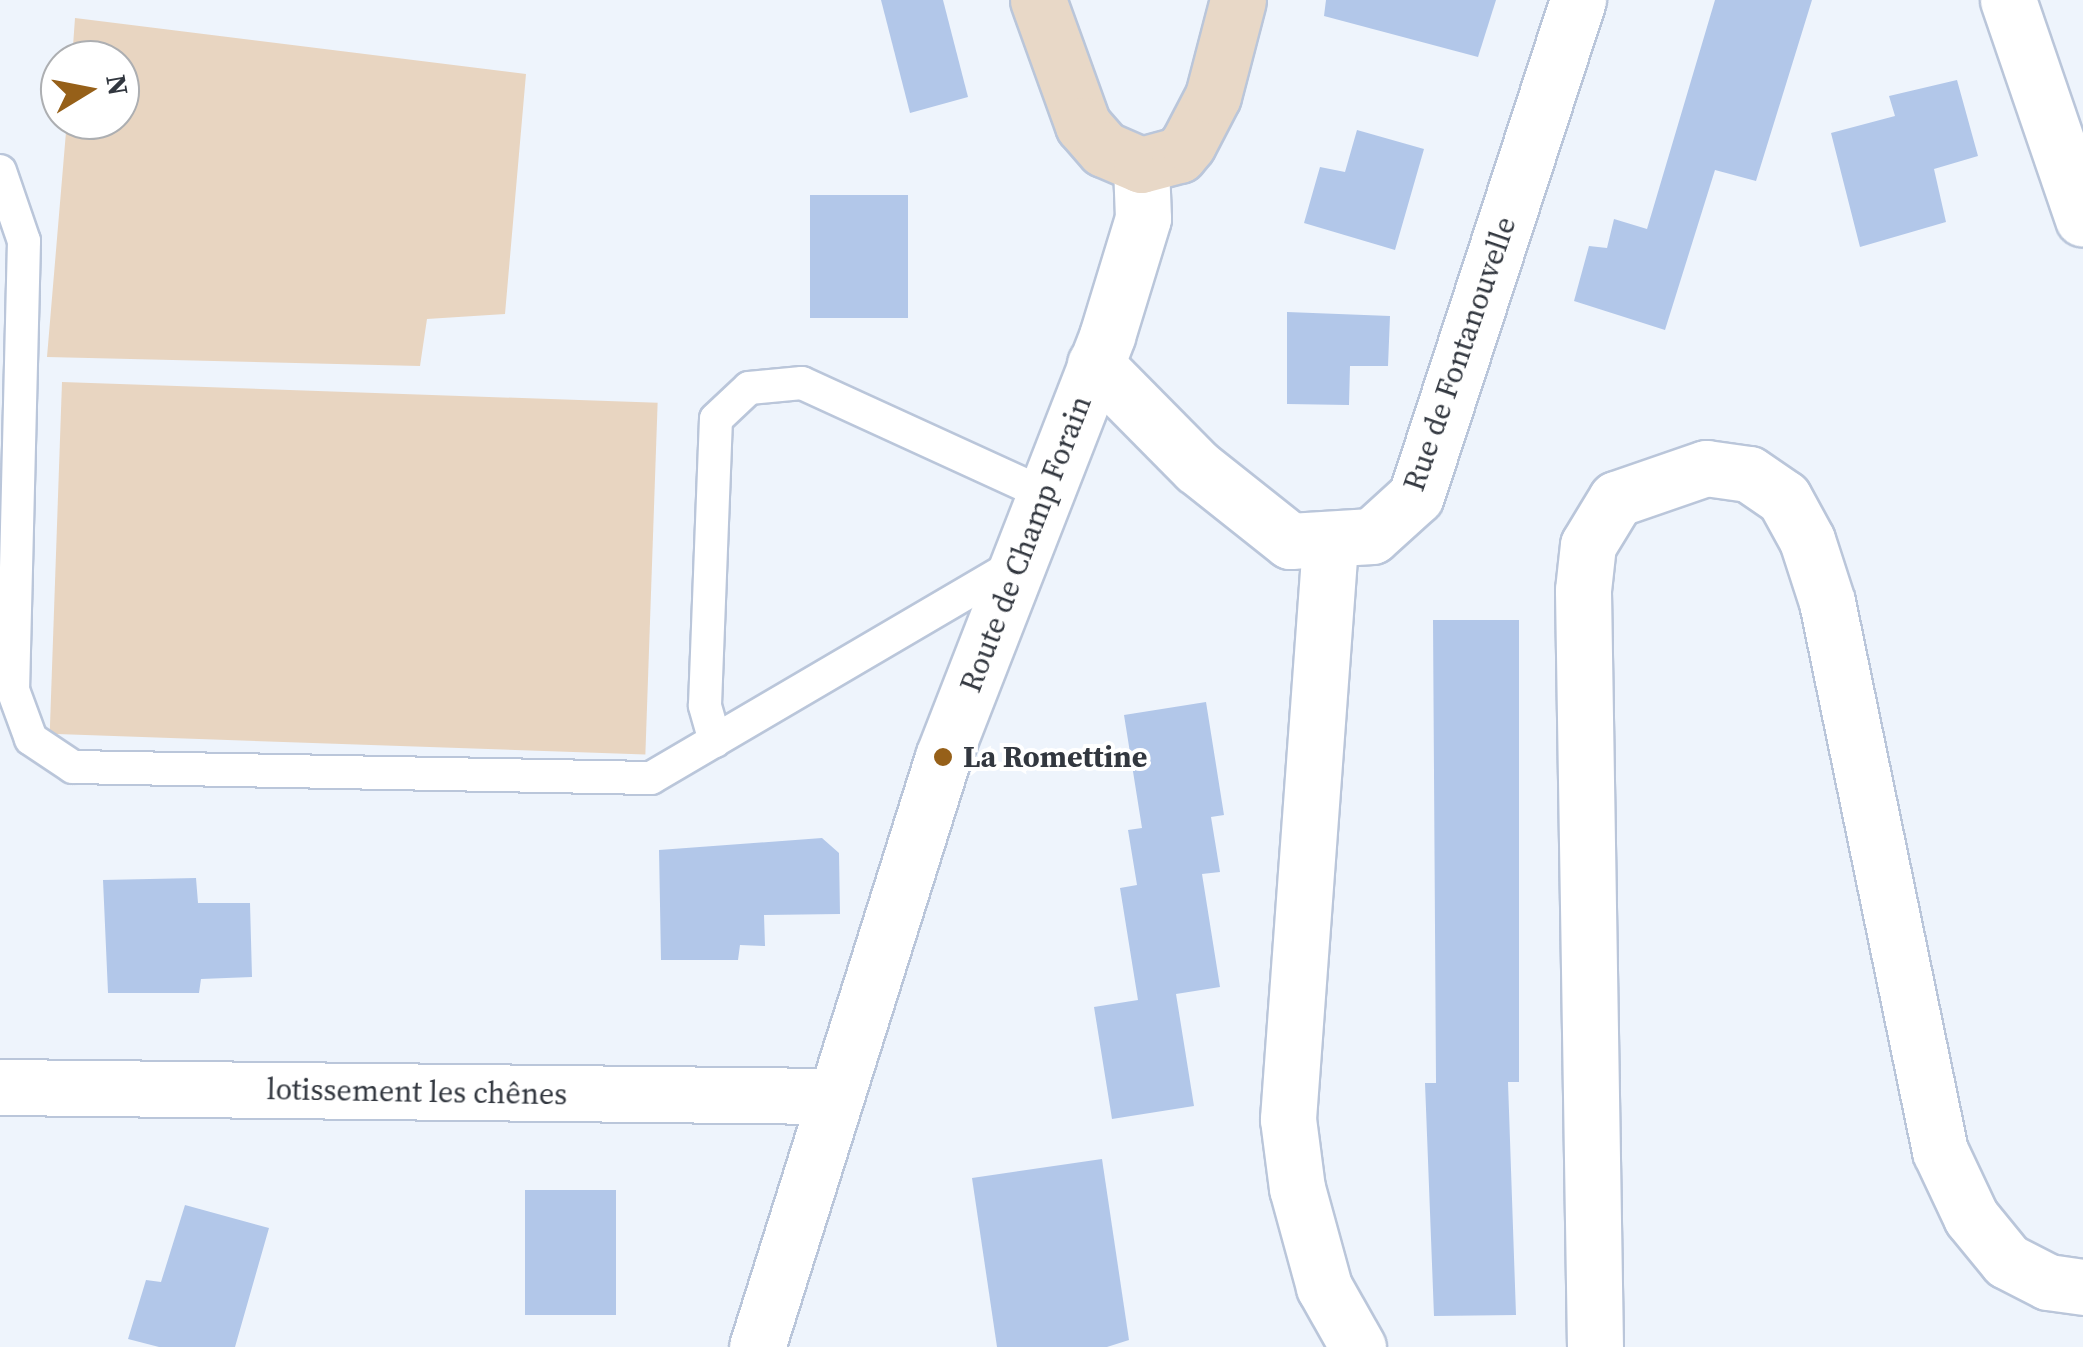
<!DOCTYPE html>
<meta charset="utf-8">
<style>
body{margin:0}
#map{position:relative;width:2083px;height:1347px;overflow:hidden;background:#eef4fc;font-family:"Source Serif 4",serif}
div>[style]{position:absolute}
.green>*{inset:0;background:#e8d5c1;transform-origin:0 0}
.building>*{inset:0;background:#b2c7e9;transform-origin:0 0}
.roads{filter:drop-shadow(2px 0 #bac6da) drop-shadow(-2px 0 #bac6da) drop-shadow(0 2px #bac6da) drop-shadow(0 -2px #bac6da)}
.lane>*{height:32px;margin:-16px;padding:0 16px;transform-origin:16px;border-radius:16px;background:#fff}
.street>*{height:55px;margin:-27.5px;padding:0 27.5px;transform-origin:27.5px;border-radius:27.5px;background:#fff}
.secondary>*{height:55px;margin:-27.5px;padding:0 27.5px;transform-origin:27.5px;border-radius:27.5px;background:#e8d8c7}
.dots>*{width:28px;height:28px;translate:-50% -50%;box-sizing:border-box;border:5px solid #fff;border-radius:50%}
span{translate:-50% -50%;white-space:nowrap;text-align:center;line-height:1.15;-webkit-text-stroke:8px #fff;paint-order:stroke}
.street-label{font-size:30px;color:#32373f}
.poi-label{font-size:30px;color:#32373f;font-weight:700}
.left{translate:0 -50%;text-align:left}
.north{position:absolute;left:40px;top:40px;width:100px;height:100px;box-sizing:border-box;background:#fff;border:2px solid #adafb2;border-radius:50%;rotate:80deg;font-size:28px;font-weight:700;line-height:40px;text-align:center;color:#32373f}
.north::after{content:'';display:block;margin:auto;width:35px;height:45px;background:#966019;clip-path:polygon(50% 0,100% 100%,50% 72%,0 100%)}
</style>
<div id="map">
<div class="green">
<i style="clip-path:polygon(75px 18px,526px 74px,505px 314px,427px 319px,420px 366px,47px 357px,67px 120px,120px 120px,120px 60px,72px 60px)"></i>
<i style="left:62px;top:382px;width:596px;height:352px;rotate:2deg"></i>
</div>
<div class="building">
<i style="clip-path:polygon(881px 0,943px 0,968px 97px,910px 113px)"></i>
<i style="clip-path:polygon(1326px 0,1496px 0,1478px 57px,1324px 16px)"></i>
<i style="clip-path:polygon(1715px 0,1812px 0,1756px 181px,1715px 170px,1665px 330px,1574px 301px,1589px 246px,1607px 248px,1614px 219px,1647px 229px)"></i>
<i style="clip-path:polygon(1957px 80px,1978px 156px,1934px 169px,1946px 222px,1860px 247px,1831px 133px,1895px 116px,1889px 96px)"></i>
<i style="clip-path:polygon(1357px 130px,1424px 149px,1395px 250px,1304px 223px,1320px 167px,1345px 172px)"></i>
<i style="left:810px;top:195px;width:98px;height:123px"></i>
<i style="clip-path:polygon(1287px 312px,1390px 316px,1388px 366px,1350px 366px,1349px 405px,1287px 404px)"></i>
<i style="clip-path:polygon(1433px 620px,1519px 620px,1519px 1082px,1508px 1082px,1516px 1315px,1434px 1316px,1425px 1083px,1436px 1083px)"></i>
<i style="clip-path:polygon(1206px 702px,1224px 815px,1211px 817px,1220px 872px,1202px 874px,1220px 987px,1176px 994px,1194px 1106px,1112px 1119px,1094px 1007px,1138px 1000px,1120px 888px,1137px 885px,1128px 830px,1142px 828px,1124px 715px)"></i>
<i style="clip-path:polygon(822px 838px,839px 853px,840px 914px,764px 915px,765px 946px,740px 945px,738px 960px,661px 960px,659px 850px)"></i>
<i style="clip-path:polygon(196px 878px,198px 903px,250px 903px,252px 977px,201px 979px,199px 993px,108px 993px,103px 880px)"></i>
<i style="clip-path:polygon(1102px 1159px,1129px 1340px,1107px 1347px,997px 1347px,972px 1178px)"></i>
<i style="left:616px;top:1190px;width:125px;height:91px;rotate:90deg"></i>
<i style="clip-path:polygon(185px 1205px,269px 1228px,235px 1347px,159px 1347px,128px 1339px,146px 1280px,161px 1282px)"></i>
</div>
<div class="roads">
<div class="lane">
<i style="left:0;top:171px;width:74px;rotate:71.1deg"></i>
<i style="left:24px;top:241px;width:449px;rotate:91.4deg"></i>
<i style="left:13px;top:690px;width:52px;rotate:69.8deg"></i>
<i style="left:31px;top:739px;width:50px;rotate:33.7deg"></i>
<i style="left:73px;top:767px;width:578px;rotate:1.09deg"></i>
<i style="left:651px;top:778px;width:425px;rotate:-30.4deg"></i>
<i style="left:715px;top:741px;width:37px;rotate:-106deg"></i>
<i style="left:705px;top:705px;width:286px;rotate:-87.8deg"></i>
<i style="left:716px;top:419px;width:45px;rotate:-43.2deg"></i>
<i style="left:749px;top:388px;width:53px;rotate:-5.4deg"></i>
<i style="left:802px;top:383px;width:267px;rotate:24.6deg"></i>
</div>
<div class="street">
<i style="left:2008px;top:0;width:231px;rotate:71.1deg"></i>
<i style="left:1095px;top:364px;width:145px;rotate:45.3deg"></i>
<i style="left:1197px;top:467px;width:119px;rotate:38.5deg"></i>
<i style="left:1290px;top:541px;width:82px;rotate:-3.5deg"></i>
<i style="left:1372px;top:536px;width:59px;rotate:-42.3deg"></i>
<i style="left:1416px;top:496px;width:522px;rotate:-71.91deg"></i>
<i style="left:1330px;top:544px;width:577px;rotate:94.18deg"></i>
<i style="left:1288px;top:1119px;width:70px;rotate:82.6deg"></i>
<i style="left:1297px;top:1188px;width:103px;rotate:74.7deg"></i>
<i style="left:1324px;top:1287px;width:69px;rotate:60.5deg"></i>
<i style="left:0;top:1087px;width:834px;rotate:0.62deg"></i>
<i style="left:757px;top:1347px;width:619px;rotate:-72.5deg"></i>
<i style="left:943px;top:757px;width:452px;rotate:-68.7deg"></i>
<i style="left:1107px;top:336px;width:123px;rotate:-73deg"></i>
<i style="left:1143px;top:218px;width:53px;rotate:-92.2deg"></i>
<i style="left:1595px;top:1347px;width:757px;rotate:-90.91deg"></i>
<i style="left:1583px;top:590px;width:45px;rotate:-83.7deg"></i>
<i style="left:1588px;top:545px;width:54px;rotate:-58.7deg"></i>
<i style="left:1616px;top:499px;width:95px;rotate:-19deg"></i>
<i style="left:1706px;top:468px;width:43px;rotate:7.9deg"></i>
<i style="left:1749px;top:474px;width:42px;rotate:34.4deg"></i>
<i style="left:1784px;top:498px;width:48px;rotate:61.3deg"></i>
<i style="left:1807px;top:540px;width:65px;rotate:72.1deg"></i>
<i style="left:1827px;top:602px;width:561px;rotate:78.37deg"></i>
<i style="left:1940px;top:1151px;width:73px;rotate:64.8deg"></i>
<i style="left:1971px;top:1217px;width:57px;rotate:50.7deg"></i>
<i style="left:2007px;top:1261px;width:46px;rotate:27.1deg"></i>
<i style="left:2048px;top:1282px;width:35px;rotate:8deg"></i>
</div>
<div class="secondary">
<i style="left:1038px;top:0;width:133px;rotate:70.2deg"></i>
<i style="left:1083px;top:125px;width:32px;rotate:49deg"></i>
<i style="left:1104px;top:149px;width:40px;rotate:23.4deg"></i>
<i style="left:1141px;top:165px;width:39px;rotate:-15deg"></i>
<i style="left:1179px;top:155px;width:14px;rotate:-51deg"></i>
<i style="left:1188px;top:144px;width:54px;rotate:-62.5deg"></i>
<i style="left:1213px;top:96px;width:99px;rotate:-75.4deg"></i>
</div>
</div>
<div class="dots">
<i style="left:943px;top:757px;background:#966019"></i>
</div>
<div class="street-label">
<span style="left:1460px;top:354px;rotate:-71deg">Rue de Fontanouvelle</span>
<span style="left:1026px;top:544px;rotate:-69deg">Route de Champ Forain</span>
<span style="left:417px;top:1092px;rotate:1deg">lotissement les chênes</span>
</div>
<div class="poi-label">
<span class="left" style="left:963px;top:757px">La Romettine</span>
</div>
<div class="north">N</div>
</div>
